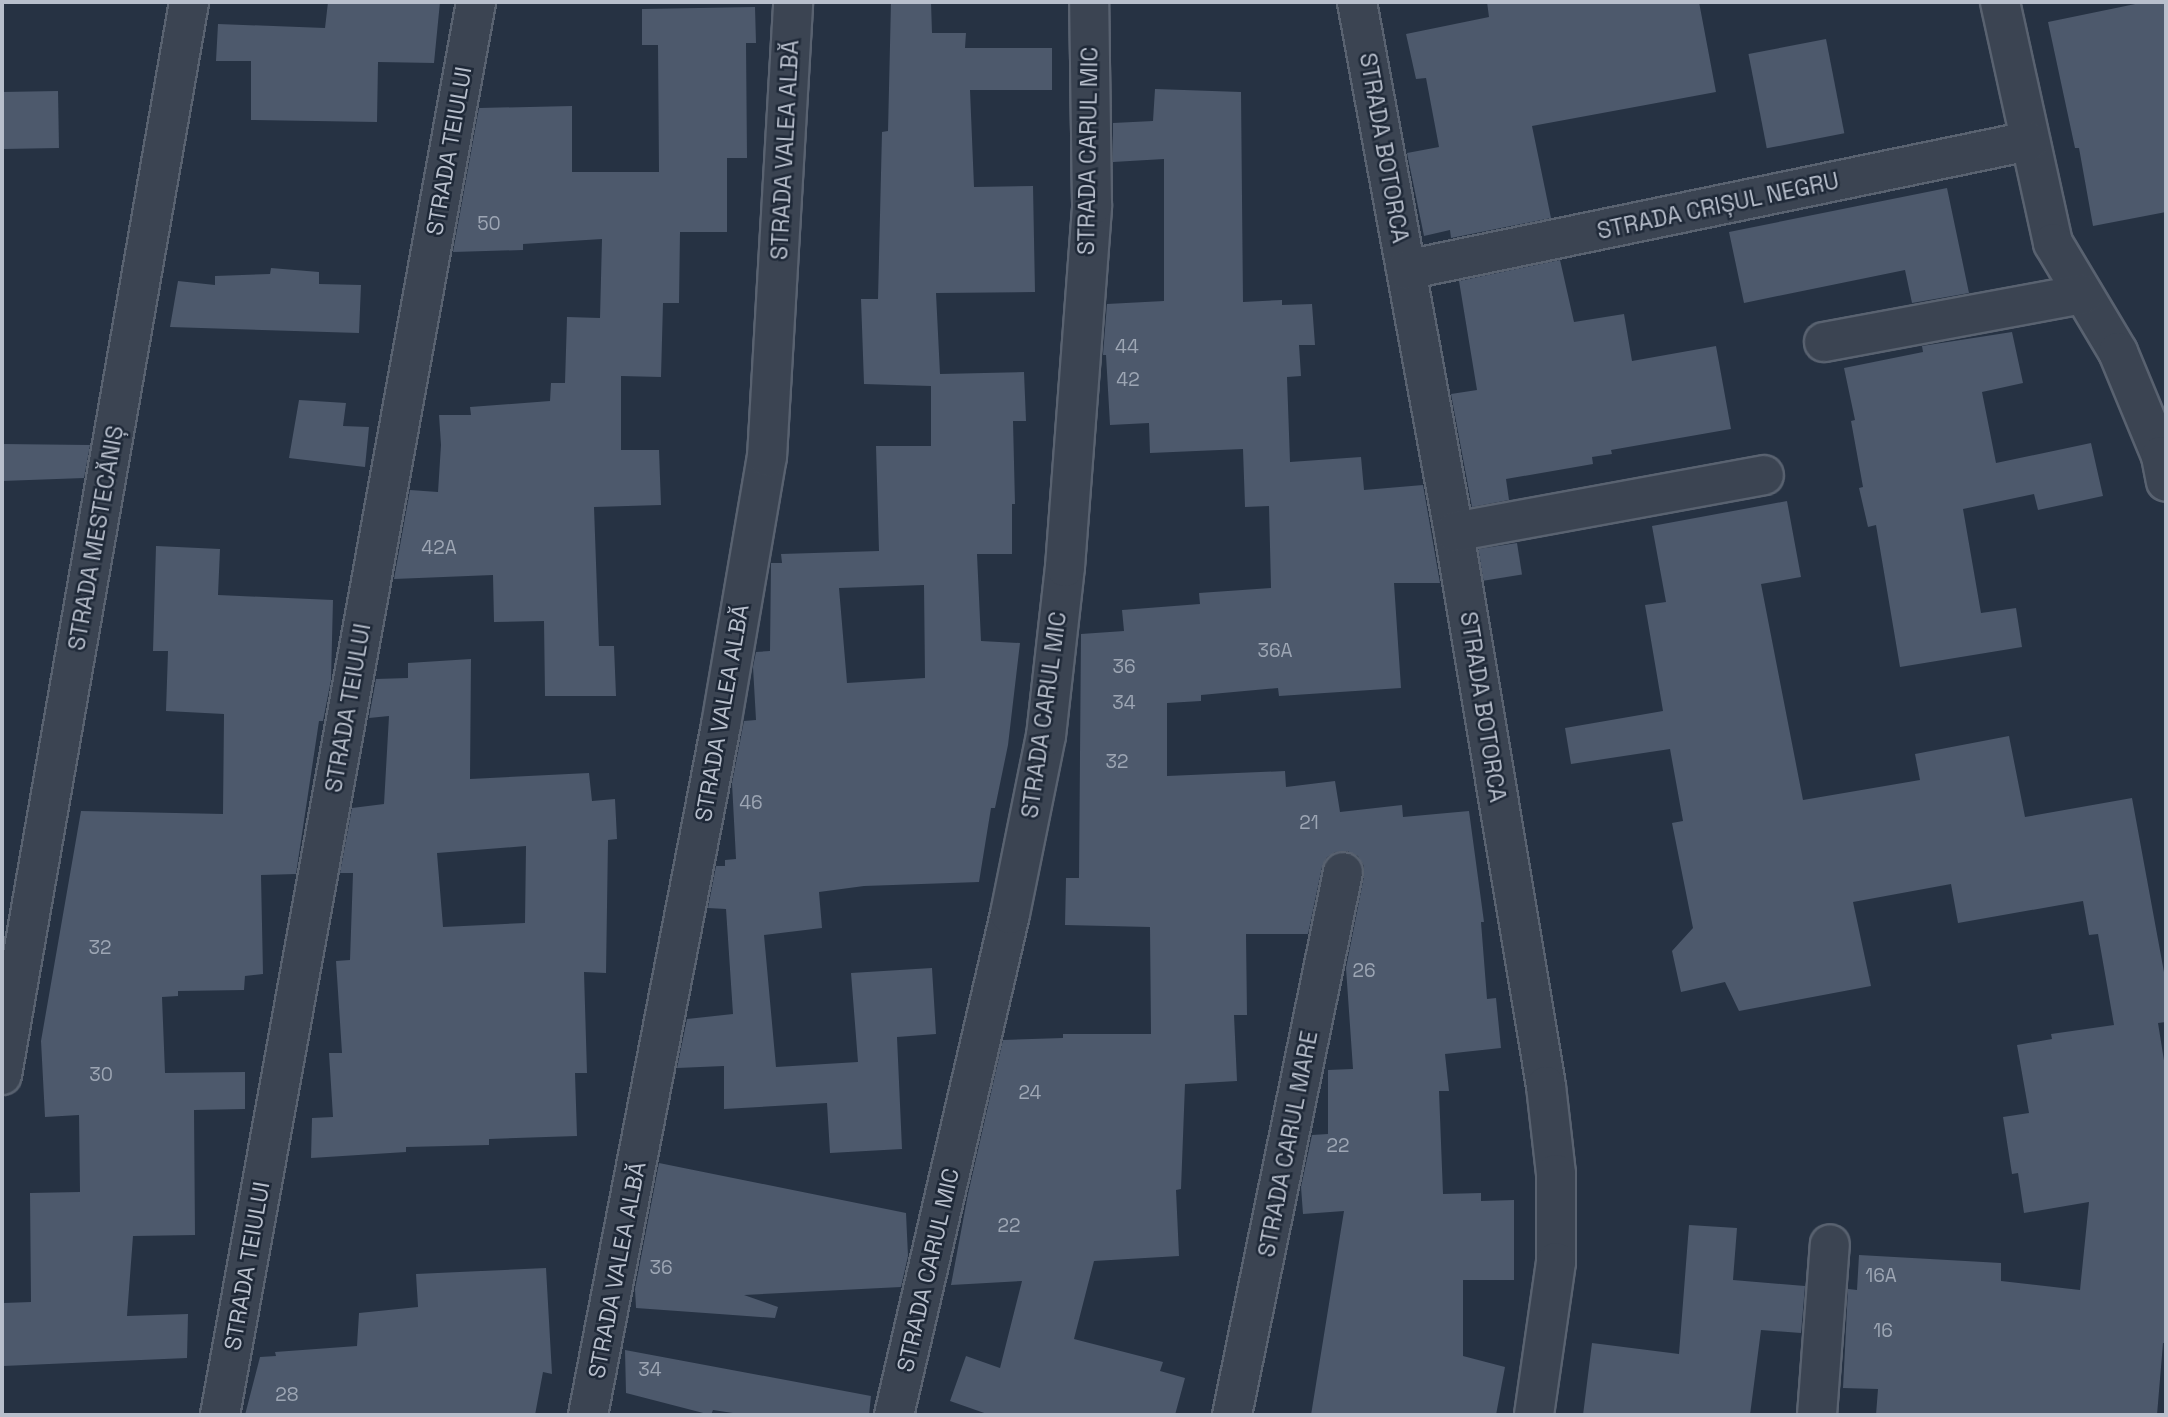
<!DOCTYPE html>
<meta charset="utf-8">
<style>
body{margin:0}
#map{position:relative;width:2168px;height:1417px;overflow:hidden;background:#263243;font-family:"Space Grotesk",sans-serif}
div>[style]{position:absolute}
.building>*{inset:0;background:#4d596c;transform-origin:0 0}
.roads{filter:drop-shadow(2px 0 #596270) drop-shadow(-2px 0 #596270) drop-shadow(0 2px #596270) drop-shadow(0 -2px #596270)}
.minor>*{height:38px;margin:-19px;padding:0 19px;transform-origin:19px;border-radius:19px;background:#3b4452}
span{translate:-50% -50%;white-space:nowrap;text-align:center;line-height:1.15;-webkit-text-stroke:5px #1f2938;paint-order:stroke}
.number-label{font-size:19px;color:#9da6b4}
.number-label span{-webkit-text-stroke-width:0}
.street-label{font-size:23px;color:#b8bfcc}
.frame{position:absolute;inset:0;border:4px solid #b8bfcc;pointer-events:none}
</style>
<div id="map">
<div class="building">
<i style="clip-path:polygon(328px 2px,440px 2px,434px 63px,378px 62px,377px 122px,251px 120px,251px 61px,216px 61px,218px 24px,325px 28px)"></i>
<i style="clip-path:polygon(evenodd,891px 2px,931px 2px,932px 33px,966px 33px,965px 48px,1052px 48px,1052px 90px,970px 90px,974px 187px,1033px 186px,1035px 292px,936px 293px,940px 374px,1024px 372px,1026px 421px,1013px 421px,1015px 504px,1012px 504px,1012px 554px,977px 554px,981px 641px,1020px 643px,1008px 745px,995px 808px,991px 808px,979px 882px,864px 886px,819px 892px,822px 928px,764px 935px,776px 1067px,858px 1062px,851px 973px,932px 968px,936px 1034px,897px 1037px,902px 1149px,830px 1153px,827px 1103px,724px 1109px,724px 1066px,677px 1068px,687px 1019px,733px 1014px,726px 909px,708px 908px,716px 866px,725px 866px,725px 860px,736px 859px,732px 783px,744px 721px,756px 720px,753px 667px,756px 652px,770px 651px,771px 563px,782px 563px,781px 554px,879px 551px,876px 446px,931px 446px,931px 386px,864px 384px,861px 299px,878px 299px,882px 132px,888px 131px,891px 2px,924px 585px,925px 678px,847px 683px,839px 588px,924px 585px)"></i>
<i style="clip-path:polygon(1487px 2px,1699px 2px,1716px 92px,1532px 126px,1551px 218px,1451px 238px,1450px 230px,1424px 236px,1407px 153px,1439px 147px,1426px 78px,1416px 79px,1406px 34px,1489px 17px)"></i>
<i style="clip-path:polygon(2145px 2px,2166px 2px,2166px 212px,2093px 226px,2079px 148px,2075px 148px,2048px 22px)"></i>
<i style="clip-path:polygon(755px 7px,756px 43px,746px 43px,747px 158px,727px 158px,727px 232px,680px 232px,679px 303px,663px 303px,661px 377px,621px 376px,621px 450px,659px 450px,661px 505px,594px 507px,599px 646px,614px 646px,616px 696px,545px 696px,544px 621px,494px 622px,493px 575px,394px 579px,410px 490px,438px 492px,441px 445px,439px 415px,471px 415px,470px 407px,550px 401px,551px 383px,565px 383px,567px 317px,600px 318px,602px 239px,523px 244px,523px 250px,453px 252px,479px 108px,572px 106px,572px 172px,659px 172px,658px 45px,642px 45px,642px 9px)"></i>
<i style="left:1826px;top:39px;width:96px;height:79px;rotate:79deg"></i>
<i style="clip-path:polygon(1155px 89px,1241px 92px,1243px 302px,1282px 300px,1282px 305px,1312px 304px,1315px 345px,1299px 345px,1301px 376px,1287px 377px,1290px 462px,1361px 457px,1364px 490px,1423px 485px,1440px 583px,1394px 583px,1401px 688px,1279px 696px,1278px 688px,1201px 695px,1201px 701px,1167px 703px,1167px 776px,1285px 771px,1286px 787px,1335px 781px,1340px 812px,1402px 805px,1403px 817px,1469px 811px,1484px 922px,1481px 922px,1487px 999px,1496px 998px,1501px 1048px,1445px 1054px,1449px 1091px,1439px 1091px,1443px 1194px,1481px 1193px,1481px 1201px,1514px 1200px,1514px 1280px,1463px 1280px,1463px 1356px,1505px 1367px,1496px 1415px,1311px 1415px,1344px 1211px,1303px 1214px,1301px 1187px,1312px 1135px,1328px 1134px,1328px 1070px,1353px 1069px,1346px 968px,1364px 876px,1364px 866px,1358px 856px,1347px 851px,1335px 852px,1327px 857px,1322px 867px,1308px 934px,1246px 934px,1247px 1015px,1234px 1015px,1237px 1081px,1185px 1084px,1181px 1189px,1176px 1190px,1179px 1256px,1094px 1261px,1074px 1339px,1163px 1362px,1160px 1371px,1185px 1378px,1175px 1415px,990px 1415px,950px 1401px,966px 1356px,1000px 1368px,1022px 1281px,951px 1285px,968px 1194px,1003px 1040px,1063px 1038px,1063px 1034px,1151px 1034px,1150px 927px,1065px 925px,1066px 878px,1079px 878px,1081px 634px,1124px 631px,1122px 610px,1200px 604px,1199px 593px,1271px 588px,1269px 506px,1245px 507px,1243px 449px,1150px 453px,1149px 423px,1110px 425px,1106px 355px,1103px 355px,1107px 304px,1164px 301px,1164px 159px,1113px 162px,1113px 123px,1153px 121px)"></i>
<i style="left:58px;top:91px;width:57px;height:56px;rotate:89deg"></i>
<i style="clip-path:polygon(1947px 188px,1969px 293px,1912px 303px,1905px 270px,1744px 303px,1729px 232px)"></i>
<i style="clip-path:polygon(1560px 260px,1574px 322px,1624px 314px,1632px 361px,1716px 346px,1731px 429px,1611px 450px,1612px 454px,1592px 457px,1593px 464px,1506px 479px,1509px 500px,1472px 507px,1451px 394px,1477px 390px,1459px 281px)"></i>
<i style="clip-path:polygon(271px 268px,319px 272px,319px 284px,361px 285px,359px 333px,170px 327px,178px 281px,215px 285px,215px 276px,270px 274px)"></i>
<i style="clip-path:polygon(2012px 332px,2023px 383px,1982px 392px,1996px 463px,2091px 443px,2103px 496px,2038px 510px,2034px 494px,1963px 509px,1981px 613px,2016px 608px,2022px 647px,1900px 667px,1876px 525px,1868px 527px,1859px 488px,1863px 487px,1851px 421px,1855px 420px,1844px 368px,1923px 352px,1922px 346px)"></i>
<i style="clip-path:polygon(299px 400px,346px 403px,343px 426px,369px 427px,365px 467px,289px 458px)"></i>
<i style="clip-path:polygon(2px 444px,90px 445px,84px 478px,2px 481px)"></i>
<i style="clip-path:polygon(1787px 501px,1801px 577px,1761px 584px,1803px 800px,1920px 780px,1915px 754px,2009px 736px,2025px 817px,2132px 798px,2166px 983px,2166px 1022px,2158px 1023px,2166px 1073px,2166px 1343px,2163px 1343px,2157px 1415px,1876px 1415px,1878px 1389px,1843px 1388px,1848px 1289px,1857px 1290px,1859px 1255px,2001px 1263px,2001px 1281px,2080px 1290px,2089px 1202px,2024px 1213px,2018px 1173px,2012px 1174px,2003px 1117px,2029px 1113px,2017px 1045px,2052px 1039px,2051px 1034px,2114px 1025px,2098px 934px,2089px 935px,2083px 901px,1958px 923px,1951px 884px,1853px 902px,1871px 986px,1739px 1011px,1725px 982px,1681px 992px,1672px 951px,1693px 928px,1672px 823px,1683px 821px,1670px 749px,1571px 764px,1565px 728px,1663px 711px,1645px 605px,1666px 602px,1652px 526px)"></i>
<i style="left:1517px;top:543px;width:32px;height:39px;rotate:81deg"></i>
<i style="clip-path:polygon(156px 546px,220px 549px,218px 595px,333px 600px,331px 680px,323px 721px,319px 721px,296px 874px,261px 875px,263px 974px,245px 976px,244px 990px,178px 991px,178px 996px,162px 997px,165px 1073px,245px 1072px,245px 1109px,194px 1110px,195px 1235px,133px 1236px,127px 1316px,188px 1314px,187px 1358px,3px 1366px,4px 1303px,31px 1302px,30px 1193px,80px 1192px,79px 1115px,45px 1117px,41px 1041px,81px 811px,223px 814px,224px 714px,166px 711px,168px 651px,153px 651px)"></i>
<i style="clip-path:polygon(evenodd,471px 659px,470px 779px,589px 773px,592px 801px,615px 799px,617px 839px,608px 840px,606px 973px,584px 972px,587px 1073px,575px 1073px,577px 1136px,489px 1139px,489px 1145px,406px 1147px,406px 1152px,311px 1158px,312px 1118px,333px 1117px,329px 1053px,342px 1053px,336px 961px,350px 960px,353px 873px,340px 873px,352px 808px,384px 804px,389px 716px,369px 718px,376px 679px,408px 678px,408px 663px,471px 659px,526px 846px,525px 923px,443px 927px,437px 853px,526px 846px)"></i>
<i style="clip-path:polygon(659px 1163px,906px 1213px,908px 1256px,901px 1287px,744px 1295px,778px 1307px,775px 1318px,636px 1308px,635px 1289px)"></i>
<i style="clip-path:polygon(1689px 1225px,1737px 1228px,1733px 1280px,1805px 1286px,1801px 1333px,1761px 1330px,1750px 1415px,1583px 1415px,1592px 1343px,1679px 1354px)"></i>
<i style="clip-path:polygon(546px 1268px,552px 1374px,543px 1372px,535px 1415px,245px 1415px,260px 1357px,276px 1356px,275px 1352px,357px 1346px,359px 1313px,418px 1307px,416px 1274px)"></i>
<i style="clip-path:polygon(625px 1350px,871px 1396px,869px 1415px,746px 1415px,713px 1410px,711px 1415px,626px 1393px)"></i>
</div>
<div class="roads">
<div class="minor">
<i style="left:1357px;top:2px;width:539px;rotate:79.63deg"></i>
<i style="left:1454px;top:532px;width:562px;rotate:80.57deg"></i>
<i style="left:1546px;top:1086px;width:89px;rotate:83.5deg"></i>
<i style="left:1556px;top:1174px;width:88px;rotate:90deg"></i>
<i style="left:1556px;top:1262px;width:155px;rotate:98.2deg"></i>
<i style="left:2000px;top:2px;width:247px;rotate:77.6deg"></i>
<i style="left:2053px;top:243px;width:127px;rotate:59.2deg"></i>
<i style="left:2118px;top:352px;width:113px;rotate:67.5deg"></i>
<i style="left:2161px;top:456px;width:26px;rotate:79deg"></i>
<i style="left:1406px;top:270px;width:636px;rotate:-11.7deg"></i>
<i style="left:1824px;top:342px;width:263px;rotate:-10.5deg"></i>
<i style="left:1454px;top:532px;width:315px;rotate:-10.4deg"></i>
<i style="left:2px;top:1075px;width:1089px;rotate:-80.11deg"></i>
<i style="left:220px;top:1415px;width:1436px;rotate:-79.73deg"></i>
<i style="left:588px;top:1415px;width:703px;rotate:-79.09deg"></i>
<i style="left:721px;top:725px;width:272px;rotate:-80.3deg"></i>
<i style="left:767px;top:457px;width:456px;rotate:-86.7deg"></i>
<i style="left:894px;top:1415px;width:514px;rotate:-76.96deg"></i>
<i style="left:1010px;top:914px;width:182px;rotate:-78.6deg"></i>
<i style="left:1046px;top:736px;width:170px;rotate:-83.6deg"></i>
<i style="left:1065px;top:567px;width:363px;rotate:-85.7deg"></i>
<i style="left:1092px;top:205px;width:203px;rotate:-90.8deg"></i>
<i style="left:1232px;top:1415px;width:554px;rotate:-78.45deg"></i>
<i style="left:1817px;top:1415px;width:171px;rotate:-85.7deg"></i>
</div>
</div>
<div class="number-label">
<span style="left:489px;top:224px">50</span>
<span style="left:1127px;top:347px">44</span>
<span style="left:1128px;top:380px">42</span>
<span style="left:439px;top:548px">42A</span>
<span style="left:1275px;top:651px">36A</span>
<span style="left:1124px;top:667px">36</span>
<span style="left:1124px;top:703px">34</span>
<span style="left:1117px;top:762px">32</span>
<span style="left:751px;top:803px">46</span>
<span style="left:1309px;top:823px">21</span>
<span style="left:100px;top:948px">32</span>
<span style="left:1364px;top:971px">26</span>
<span style="left:101px;top:1075px">30</span>
<span style="left:1030px;top:1093px">24</span>
<span style="left:1338px;top:1146px">22</span>
<span style="left:1009px;top:1226px">22</span>
<span style="left:661px;top:1268px">36</span>
<span style="left:1881px;top:1276px">16A</span>
<span style="left:1883px;top:1331px">16</span>
<span style="left:650px;top:1370px">34</span>
<span style="left:287px;top:1395px">28</span>
</div>
<div class="street-label">
<span style="left:1384px;top:148px;rotate:80deg">STRADA BOTORCA</span>
<span style="left:785px;top:150px;rotate:-87deg">STRADA VALEA ALBĂ</span>
<span style="left:449px;top:151px;rotate:-80deg">STRADA TEIULUI</span>
<span style="left:1088px;top:151px;rotate:-89deg">STRADA CARUL MIC</span>
<span style="left:1718px;top:206px;rotate:-12deg">STRADA CRIȘUL NEGRU</span>
<span style="left:96px;top:538px;rotate:-80deg">STRADA MESTECĂNIȘ</span>
<span style="left:1483px;top:707px;rotate:81deg">STRADA BOTORCA</span>
<span style="left:348px;top:708px;rotate:-80deg">STRADA TEIULUI</span>
<span style="left:722px;top:713px;rotate:-80deg">STRADA VALEA ALBĂ</span>
<span style="left:1044px;top:715px;rotate:-82deg">STRADA CARUL MIC</span>
<span style="left:1288px;top:1144px;rotate:-79deg">STRADA CARUL MARE</span>
<span style="left:247px;top:1266px;rotate:-80deg">STRADA TEIULUI</span>
<span style="left:617px;top:1270px;rotate:-79deg">STRADA VALEA ALBĂ</span>
<span style="left:928px;top:1270px;rotate:-77deg">STRADA CARUL MIC</span>
</div>
<div class="frame"></div>
</div>
